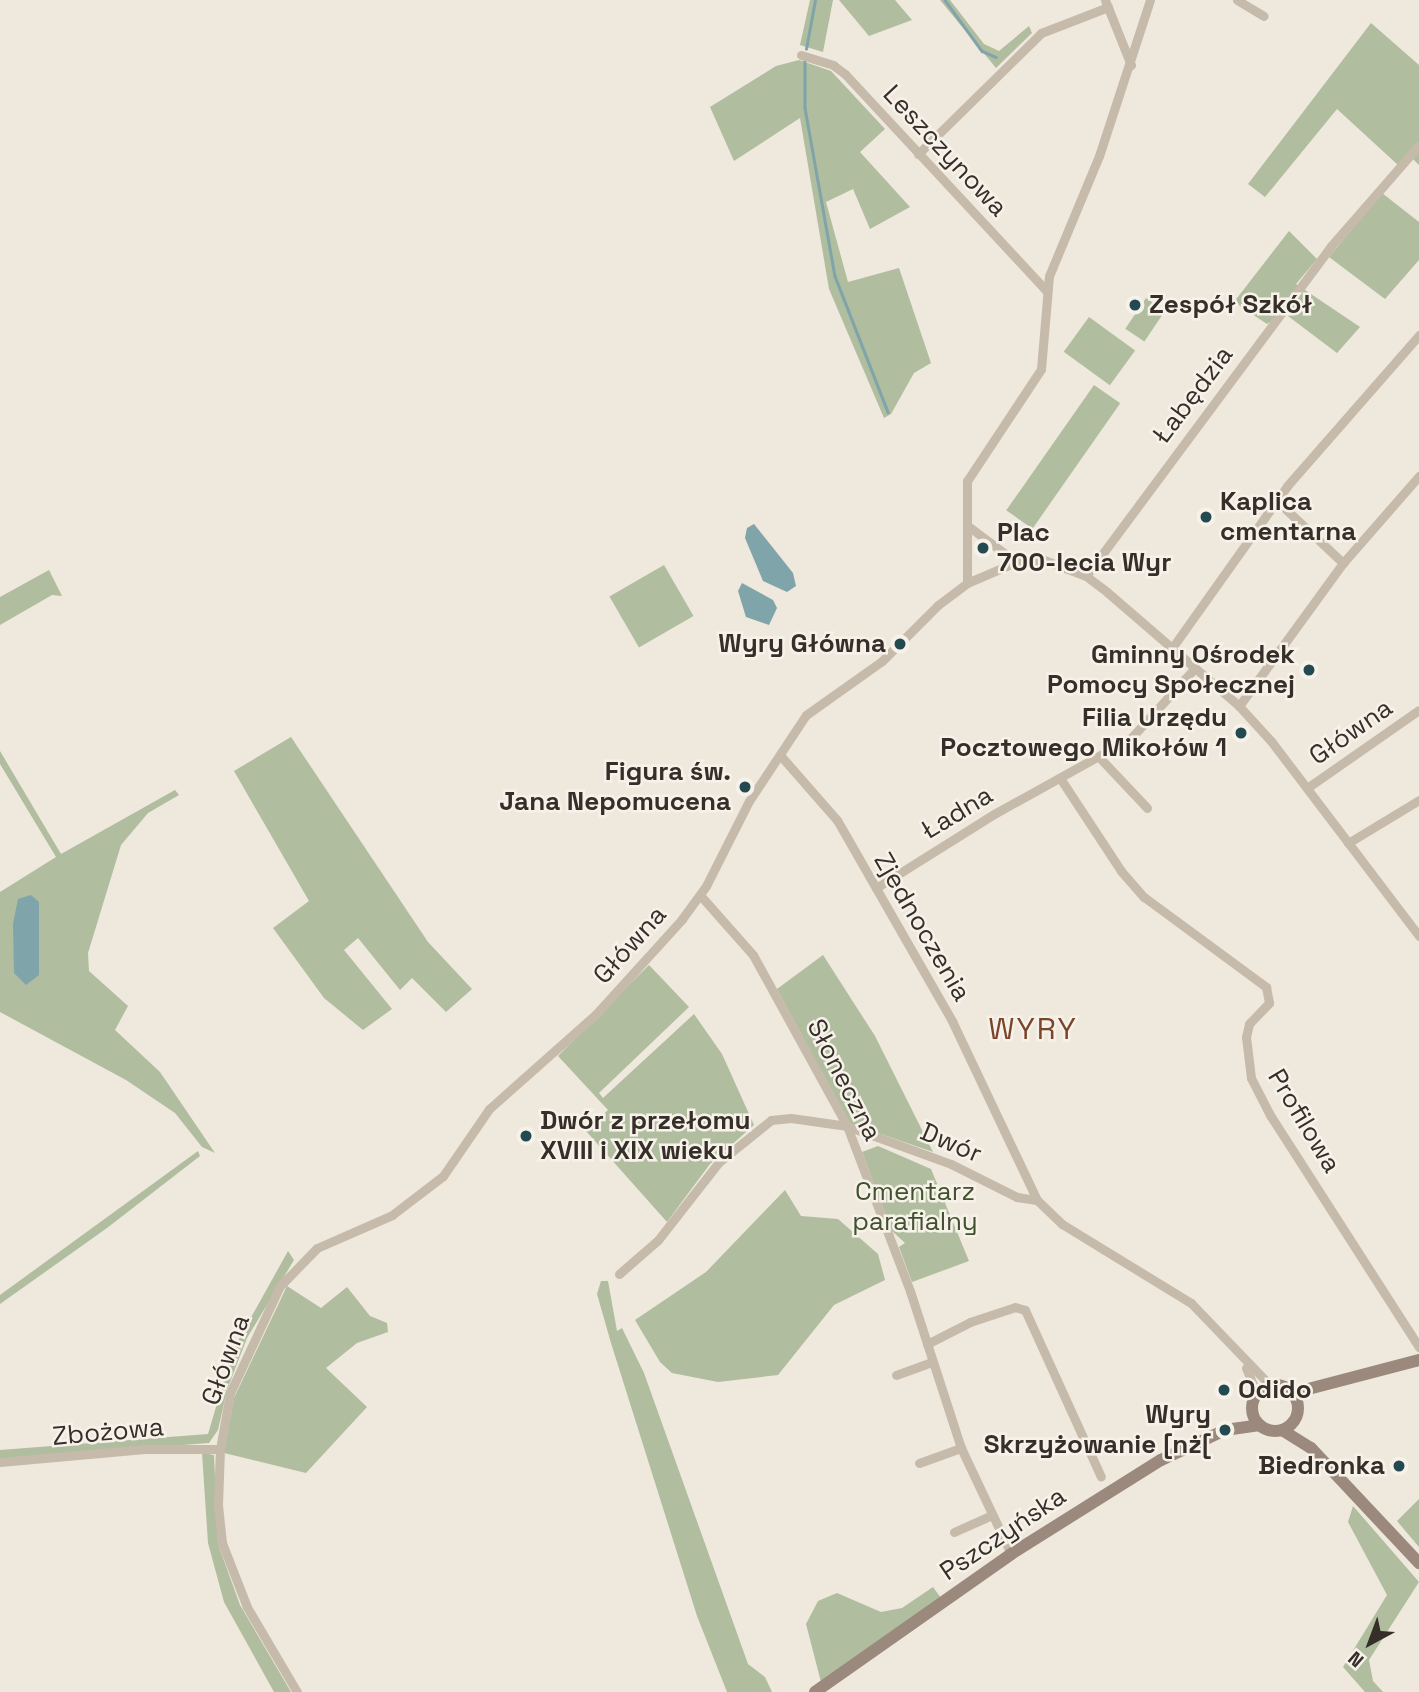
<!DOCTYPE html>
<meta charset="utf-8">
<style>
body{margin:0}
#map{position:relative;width:1419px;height:1692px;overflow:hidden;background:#efe8dd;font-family:"Space Grotesk",sans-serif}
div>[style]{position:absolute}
.green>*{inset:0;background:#b0bd9f;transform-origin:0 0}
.water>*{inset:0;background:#7fa4a9}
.stream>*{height:2.5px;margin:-1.25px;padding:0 1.25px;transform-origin:1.25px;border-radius:1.25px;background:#7fa4a9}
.street>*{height:9px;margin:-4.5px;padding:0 4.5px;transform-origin:4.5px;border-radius:4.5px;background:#c6baaa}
.secondary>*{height:12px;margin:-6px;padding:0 6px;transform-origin:6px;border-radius:6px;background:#9a897c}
.secondary>.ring{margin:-6px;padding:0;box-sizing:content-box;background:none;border:12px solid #9a897c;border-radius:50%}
.dots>*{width:19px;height:19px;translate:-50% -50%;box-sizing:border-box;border:4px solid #f7f2e9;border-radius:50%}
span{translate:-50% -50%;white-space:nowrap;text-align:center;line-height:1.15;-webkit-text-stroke:5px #f7f2e9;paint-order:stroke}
.street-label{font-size:26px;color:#352e29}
.poi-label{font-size:26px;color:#352e29;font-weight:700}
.left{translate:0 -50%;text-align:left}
.right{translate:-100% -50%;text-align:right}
.park-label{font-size:26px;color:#41502f}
.quarter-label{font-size:30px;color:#7b452b;letter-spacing:2px}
.north{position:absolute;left:1335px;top:1608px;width:70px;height:70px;-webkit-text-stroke:5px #f7f2e9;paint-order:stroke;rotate:221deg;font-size:19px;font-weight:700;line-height:28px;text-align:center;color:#352e29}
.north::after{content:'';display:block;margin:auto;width:24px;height:32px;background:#352e29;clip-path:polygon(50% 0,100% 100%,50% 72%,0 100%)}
</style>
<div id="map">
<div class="green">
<i style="clip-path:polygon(810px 0,833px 0,823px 52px,800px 45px)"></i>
<i style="clip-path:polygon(839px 0,895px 0,912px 20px,869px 36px)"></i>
<i style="clip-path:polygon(940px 0,950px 0,984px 44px,999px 51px,1029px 26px,1032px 33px,996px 68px)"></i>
<i style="clip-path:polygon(1371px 23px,1419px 65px,1419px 165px,1413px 159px,1398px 165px,1337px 109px,1265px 197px,1248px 184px)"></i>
<i style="clip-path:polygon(799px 60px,831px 71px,885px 129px,860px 152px,910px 207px,870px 229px,853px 189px,826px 202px,848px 282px,899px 268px,931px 363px,914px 373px,891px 414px,884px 418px,829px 289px,800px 118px,734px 161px,710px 107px,776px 66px)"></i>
<i style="clip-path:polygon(1382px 193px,1419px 222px,1419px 260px,1385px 299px,1329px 257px)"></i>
<i style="clip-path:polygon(1289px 231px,1317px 259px,1296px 284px,1360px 327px,1337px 353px,1284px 313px,1267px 324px,1234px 302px)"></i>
<i style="left:1146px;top:298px;width:23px;height:37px;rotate:34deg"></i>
<i style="left:1089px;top:317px;width:57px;height:43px;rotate:36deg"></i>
<i style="left:1094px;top:385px;width:32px;height:153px;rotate:35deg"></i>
<i style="left:664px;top:565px;width:59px;height:63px;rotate:60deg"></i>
<i style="clip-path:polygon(49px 570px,62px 596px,52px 595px,0 625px,0 597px)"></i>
<i style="clip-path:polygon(291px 737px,428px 942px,472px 989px,446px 1012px,412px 978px,400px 990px,358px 938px,344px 950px,392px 1009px,363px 1030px,324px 998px,273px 928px,309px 901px,234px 771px)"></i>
<i style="clip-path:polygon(0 751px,61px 854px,175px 790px,179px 795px,148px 813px,121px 845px,88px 953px,89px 971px,128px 1006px,115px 1030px,160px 1072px,215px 1153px,202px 1147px,175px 1113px,126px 1080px,0 1012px,0 892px,56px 857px,0 764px)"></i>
<i style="clip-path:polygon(823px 955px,875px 1036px,933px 1152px,849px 1123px,777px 989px)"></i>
<i style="clip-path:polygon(649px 965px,689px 1007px,599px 1093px,603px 1098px,694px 1014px,722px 1054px,754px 1125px,710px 1164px,667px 1222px,586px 1131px,608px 1110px,558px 1056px)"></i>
<i style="clip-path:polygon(878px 1146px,931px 1169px,969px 1261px,912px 1282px,899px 1247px,905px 1243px,892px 1231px,862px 1152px)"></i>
<i style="clip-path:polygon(198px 1151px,200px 1156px,107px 1228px,0 1304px,0 1295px)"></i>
<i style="clip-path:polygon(785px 1190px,801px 1216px,838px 1219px,878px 1254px,885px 1280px,834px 1305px,778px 1375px,718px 1382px,672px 1373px,660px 1362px,635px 1320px,706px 1272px)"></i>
<i style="clip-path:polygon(288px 1251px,294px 1260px,247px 1338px,227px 1390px,218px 1430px,209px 1443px,0 1459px,0 1450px,208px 1434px,233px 1350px)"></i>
<i style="clip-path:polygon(601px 1281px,608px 1281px,617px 1331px,622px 1328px,644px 1373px,748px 1664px,765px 1677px,772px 1692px,727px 1692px,697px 1616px,611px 1343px,597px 1294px)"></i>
<i style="clip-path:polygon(287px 1286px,321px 1308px,347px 1287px,370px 1316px,387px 1323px,388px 1332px,357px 1343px,326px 1368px,367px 1407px,306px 1473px,224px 1453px,234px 1398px)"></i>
<i style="clip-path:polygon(202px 1453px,214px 1455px,218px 1544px,240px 1605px,291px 1692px,274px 1692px,224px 1602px,208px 1543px)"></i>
<i style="clip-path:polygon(1419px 1499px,1419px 1547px,1397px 1521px)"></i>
<i style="clip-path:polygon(1353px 1506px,1419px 1582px,1369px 1660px,1373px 1681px,1383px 1692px,1365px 1692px,1343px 1667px,1387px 1595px,1348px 1522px)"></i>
<i style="clip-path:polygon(933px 1587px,941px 1598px,821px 1682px,806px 1624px,818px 1601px,837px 1593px,881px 1612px,902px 1608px)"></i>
</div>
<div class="water">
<i style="clip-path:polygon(754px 524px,793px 573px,796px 586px,787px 592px,763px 581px,745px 538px,747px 528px)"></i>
<i style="clip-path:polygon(742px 583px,773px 600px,777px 608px,769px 625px,746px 617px,738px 591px)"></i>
<i style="clip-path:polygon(31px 895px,39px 902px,39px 975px,26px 985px,14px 973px,13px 924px,18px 899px)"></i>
</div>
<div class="stream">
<i style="left:945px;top:0;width:63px;rotate:54deg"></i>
<i style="left:982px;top:51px;width:15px;rotate:23deg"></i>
<i style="left:806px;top:49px;width:50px;rotate:-79.6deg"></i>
<i style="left:805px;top:60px;width:48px;rotate:90deg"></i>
<i style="left:805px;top:108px;width:171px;rotate:79.9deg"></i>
<i style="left:835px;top:276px;width:146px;rotate:68.7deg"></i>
</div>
<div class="street">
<i style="left:1105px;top:0;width:70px;rotate:68.2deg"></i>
<i style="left:1237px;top:0;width:31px;rotate:31deg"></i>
<i style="left:801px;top:55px;width:34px;rotate:17deg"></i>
<i style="left:833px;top:65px;width:15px;rotate:37deg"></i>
<i style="left:845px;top:74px;width:296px;rotate:47.1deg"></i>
<i style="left:918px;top:154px;width:173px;rotate:-44.5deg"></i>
<i style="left:1041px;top:33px;width:72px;rotate:-21.2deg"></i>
<i style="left:1277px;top:501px;width:91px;rotate:43.2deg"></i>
<i style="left:968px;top:526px;width:60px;rotate:36.9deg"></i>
<i style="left:1086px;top:576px;width:411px;rotate:-53.4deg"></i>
<i style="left:1331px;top:246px;width:134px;rotate:-48.9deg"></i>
<i style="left:967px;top:583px;width:102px;rotate:-90deg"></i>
<i style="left:967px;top:481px;width:134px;rotate:-56.5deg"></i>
<i style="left:1041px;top:369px;width:93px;rotate:-85.1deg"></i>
<i style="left:1049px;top:276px;width:130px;rotate:-67.4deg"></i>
<i style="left:1099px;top:156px;width:164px;rotate:-71.9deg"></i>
<i style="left:1172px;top:648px;width:199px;rotate:-54.6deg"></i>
<i style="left:1287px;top:486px;width:201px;rotate:-48.8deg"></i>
<i style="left:1239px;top:706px;width:177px;rotate:-54deg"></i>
<i style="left:1343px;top:563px;width:116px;rotate:-48.9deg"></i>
<i style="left:780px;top:755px;width:86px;rotate:48.8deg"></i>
<i style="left:837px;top:820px;width:232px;rotate:60.2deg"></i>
<i style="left:952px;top:1021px;width:198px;rotate:64.6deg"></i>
<i style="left:1037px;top:1200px;width:35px;rotate:44deg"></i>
<i style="left:1062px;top:1224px;width:151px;rotate:31.5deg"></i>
<i style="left:1191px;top:1303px;width:114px;rotate:46.1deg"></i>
<i style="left:1099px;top:757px;width:70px;rotate:46.7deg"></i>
<i style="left:1060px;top:778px;width:111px;rotate:56.7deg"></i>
<i style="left:1121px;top:871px;width:35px;rotate:49deg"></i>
<i style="left:1144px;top:897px;width:152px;rotate:36.4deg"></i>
<i style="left:1266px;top:987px;width:16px;rotate:79deg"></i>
<i style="left:1269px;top:1003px;width:29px;rotate:134deg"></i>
<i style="left:1249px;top:1024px;width:13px;rotate:103deg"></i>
<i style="left:1246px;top:1037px;width:41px;rotate:83deg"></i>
<i style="left:1251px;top:1078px;width:42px;rotate:62.8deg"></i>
<i style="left:1270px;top:1115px;width:276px;rotate:57.3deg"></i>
<i style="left:1307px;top:788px;width:136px;rotate:-34.9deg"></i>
<i style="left:1348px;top:843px;width:83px;rotate:-31.2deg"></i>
<i style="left:876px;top:888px;width:139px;rotate:-32.1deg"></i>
<i style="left:994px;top:814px;width:157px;rotate:-29deg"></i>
<i style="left:1131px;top:738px;width:95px;rotate:-47.6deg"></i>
<i style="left:700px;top:895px;width:80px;rotate:48.5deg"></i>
<i style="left:753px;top:955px;width:195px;rotate:61.2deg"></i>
<i style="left:847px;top:1126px;width:177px;rotate:69.1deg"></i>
<i style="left:910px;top:1291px;width:165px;rotate:72deg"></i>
<i style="left:961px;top:1448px;width:117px;rotate:64.7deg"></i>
<i style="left:619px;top:1274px;width:52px;rotate:-41.1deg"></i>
<i style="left:658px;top:1240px;width:99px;rotate:-52deg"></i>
<i style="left:719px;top:1162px;width:67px;rotate:-38.9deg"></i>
<i style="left:771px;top:1120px;width:20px;rotate:-6deg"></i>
<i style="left:791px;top:1118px;width:57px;rotate:8.1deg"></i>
<i style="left:847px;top:1126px;width:111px;rotate:20.1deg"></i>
<i style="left:951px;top:1164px;width:74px;rotate:26.6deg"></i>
<i style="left:1017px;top:1197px;width:20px;rotate:9deg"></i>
<i style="left:927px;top:1344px;width:48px;rotate:-27.1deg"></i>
<i style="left:970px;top:1322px;width:47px;rotate:-18.4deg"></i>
<i style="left:1015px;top:1307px;width:10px;rotate:17deg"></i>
<i style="left:1025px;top:1310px;width:183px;rotate:65.5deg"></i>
<i style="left:1246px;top:1368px;width:28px;rotate:67deg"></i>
<i style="left:896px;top:1375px;width:38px;rotate:-20deg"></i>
<i style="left:0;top:1462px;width:148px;rotate:-5.1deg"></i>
<i style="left:147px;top:1449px;width:73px"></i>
<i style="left:919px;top:1463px;width:45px;rotate:-19.7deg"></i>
<i style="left:954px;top:1532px;width:42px;rotate:-24.1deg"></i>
<i style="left:297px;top:1692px;width:99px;rotate:-120.5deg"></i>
<i style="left:247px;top:1607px;width:69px;rotate:-111.3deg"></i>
<i style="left:222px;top:1543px;width:38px;rotate:-96deg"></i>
<i style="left:218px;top:1505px;width:56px;rotate:-88deg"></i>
<i style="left:220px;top:1449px;width:57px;rotate:-79.9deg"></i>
<i style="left:230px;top:1393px;width:118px;rotate:-65deg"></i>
<i style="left:280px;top:1286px;width:53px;rotate:-45.8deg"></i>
<i style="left:317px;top:1248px;width:82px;rotate:-23.7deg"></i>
<i style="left:392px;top:1215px;width:64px;rotate:-37.4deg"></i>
<i style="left:443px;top:1176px;width:81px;rotate:-55.5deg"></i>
<i style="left:489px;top:1109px;width:143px;rotate:-41.6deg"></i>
<i style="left:596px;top:1014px;width:128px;rotate:-47.8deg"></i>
<i style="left:682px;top:919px;width:41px;rotate:-54deg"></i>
<i style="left:706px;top:886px;width:95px;rotate:-63.2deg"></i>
<i style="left:749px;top:801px;width:103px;rotate:-56.5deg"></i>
<i style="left:806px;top:715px;width:93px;rotate:-35.4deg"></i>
<i style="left:882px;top:661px;width:79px;rotate:-45deg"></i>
<i style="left:938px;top:605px;width:36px;rotate:-37deg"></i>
<i style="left:967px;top:583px;width:53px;rotate:-23.2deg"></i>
<i style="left:1016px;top:562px;width:28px;rotate:-4deg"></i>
<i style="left:1044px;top:560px;width:45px;rotate:20.9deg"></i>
<i style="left:1086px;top:576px;width:26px;rotate:37deg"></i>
<i style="left:1107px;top:592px;width:174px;rotate:40.8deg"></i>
<i style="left:1239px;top:706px;width:47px;rotate:47.6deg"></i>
<i style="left:1271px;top:741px;width:245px;rotate:52.8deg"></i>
</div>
<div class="secondary">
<i class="ring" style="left:1252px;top:1385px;width:34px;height:34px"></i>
<i style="left:1293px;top:1393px;width:130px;rotate:-14.7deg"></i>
<i style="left:1282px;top:1430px;width:34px;rotate:32deg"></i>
<i style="left:1311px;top:1448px;width:158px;rotate:46.8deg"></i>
<i style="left:815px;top:1692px;width:240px;rotate:-35.1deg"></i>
<i style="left:1011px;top:1554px;width:177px;rotate:-32.1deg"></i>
<i style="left:1161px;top:1460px;width:71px;rotate:-25.1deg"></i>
<i style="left:1225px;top:1430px;width:35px;rotate:-8deg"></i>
</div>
<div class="dots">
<i style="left:1135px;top:305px;background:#234a51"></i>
<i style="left:1206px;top:517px;background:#234a51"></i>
<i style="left:983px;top:548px;background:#234a51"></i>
<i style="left:900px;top:644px;background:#234a51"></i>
<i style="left:1309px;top:670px;background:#234a51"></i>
<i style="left:1241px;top:733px;background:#234a51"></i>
<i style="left:745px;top:787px;background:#234a51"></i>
<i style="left:526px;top:1136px;background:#234a51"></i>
<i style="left:1224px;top:1390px;background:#234a51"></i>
<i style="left:1225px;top:1430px;background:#234a51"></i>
<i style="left:1399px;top:1466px;background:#234a51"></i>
</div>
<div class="street-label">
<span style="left:945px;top:151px;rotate:47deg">Leszczynowa</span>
<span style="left:1193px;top:395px;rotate:-53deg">Łabędzia</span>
<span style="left:1351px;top:732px;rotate:-35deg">Główna</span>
<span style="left:957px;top:813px;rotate:-31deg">Ładna</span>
<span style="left:922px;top:927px;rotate:60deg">Zjednoczenia</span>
<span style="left:630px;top:945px;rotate:-48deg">Główna</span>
<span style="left:844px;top:1080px;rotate:63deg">Słoneczna</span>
<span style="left:1304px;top:1121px;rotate:59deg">Profilowa</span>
<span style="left:951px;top:1143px;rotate:23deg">Dwór</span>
<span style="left:226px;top:1360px;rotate:-70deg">Główna</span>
<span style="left:108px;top:1432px;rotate:-5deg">Zbożowa</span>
<span style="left:1003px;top:1534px;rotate:-34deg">Pszczyńska</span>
</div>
<div class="poi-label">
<span class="left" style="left:1149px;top:305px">Zespół Szkół</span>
<span class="left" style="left:1220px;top:517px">Kaplica<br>cmentarna</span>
<span class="left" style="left:997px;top:548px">Plac<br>700-lecia Wyr</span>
<span class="right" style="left:886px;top:644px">Wyry Główna</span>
<span class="right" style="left:1295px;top:670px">Gminny Ośrodek<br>Pomocy Społecznej</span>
<span class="right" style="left:1227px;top:733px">Filia Urzędu<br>Pocztowego Mikołów 1</span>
<span class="right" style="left:731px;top:787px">Figura św.<br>Jana Nepomucena</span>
<span class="left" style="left:540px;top:1136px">Dwór z przełomu<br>XVIII i XIX wieku</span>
<span class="left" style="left:1238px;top:1390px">Odido</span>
<span class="right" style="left:1211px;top:1430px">Wyry<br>Skrzyżowanie [nż[</span>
<span class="right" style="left:1385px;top:1466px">Biedronka</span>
</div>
<div class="park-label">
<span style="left:915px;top:1207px">Cmentarz<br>parafialny</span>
</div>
<div class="quarter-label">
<span style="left:1033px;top:1029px">WYRY</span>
</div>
<div class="north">N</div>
</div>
